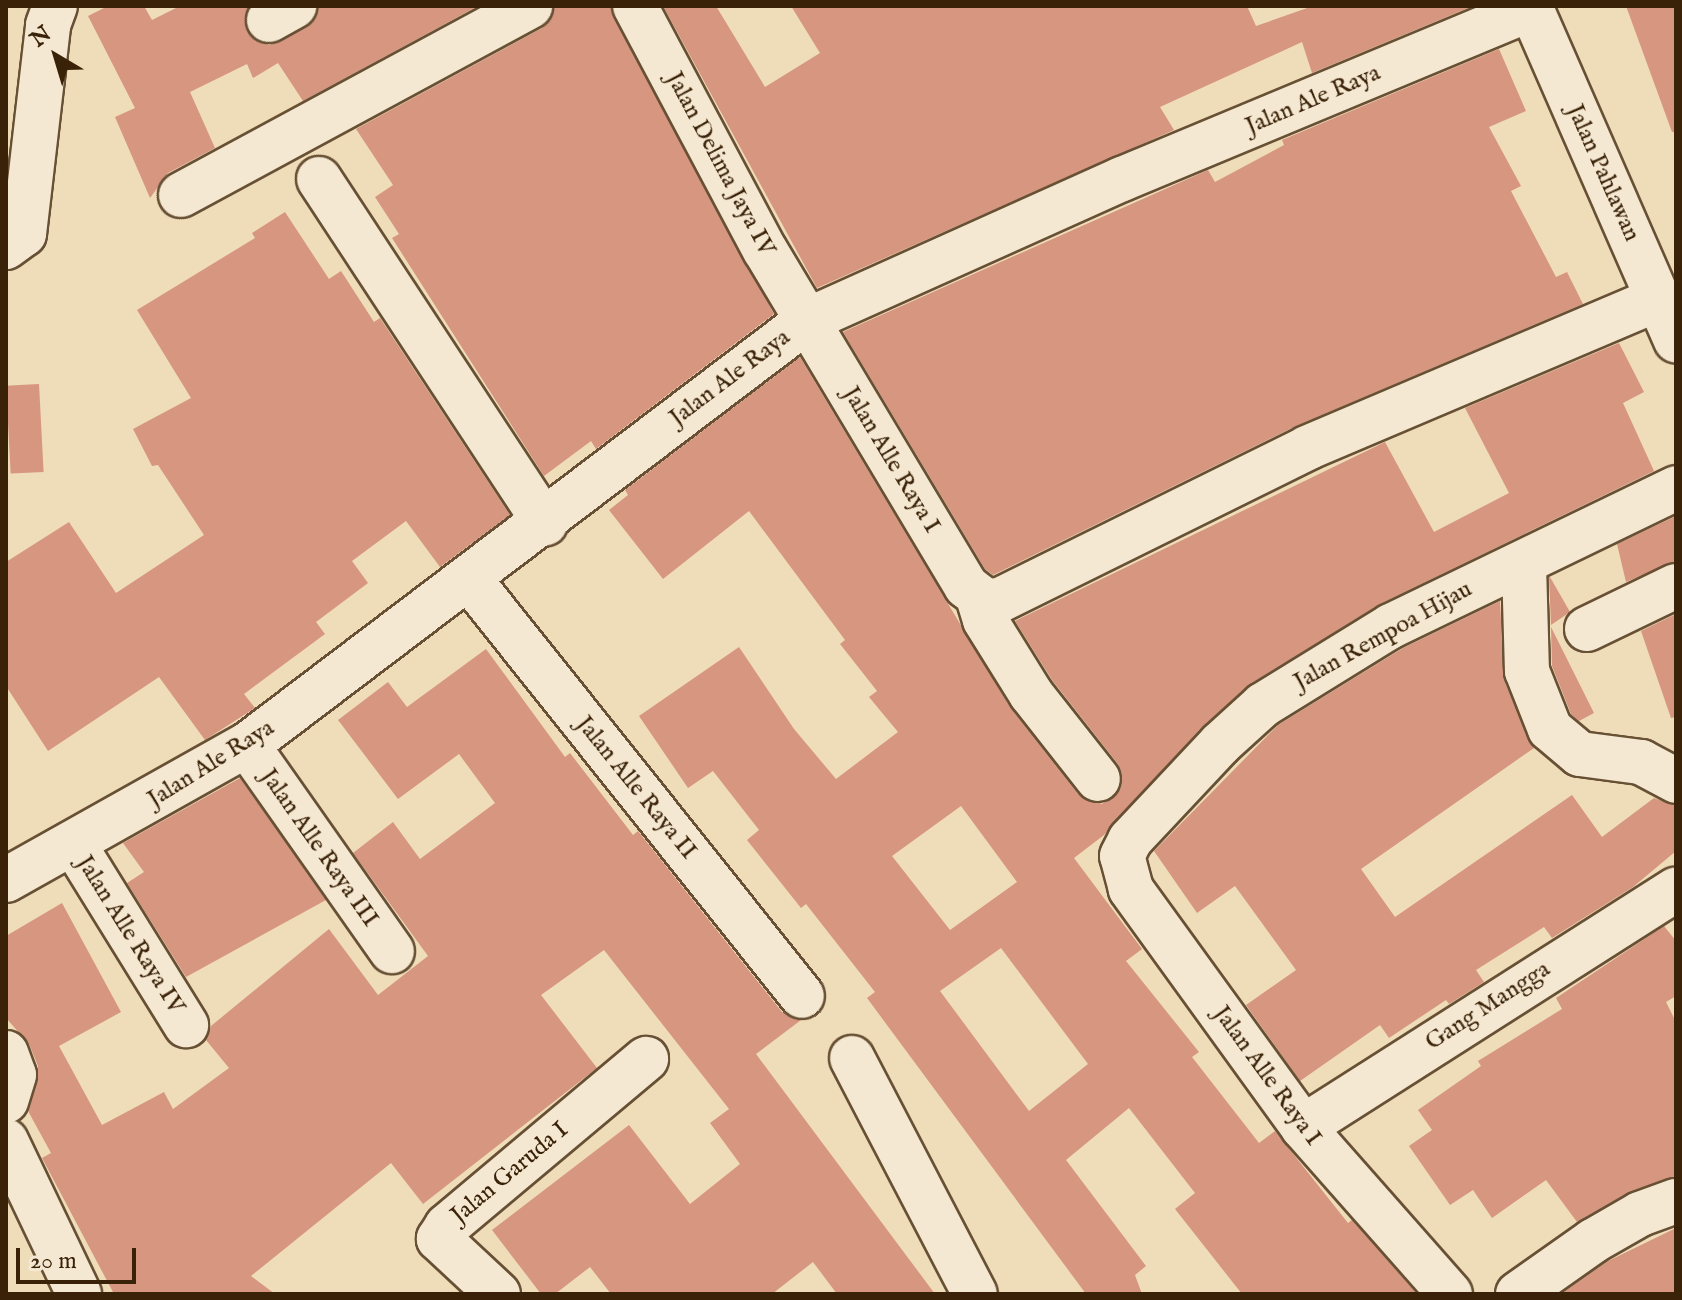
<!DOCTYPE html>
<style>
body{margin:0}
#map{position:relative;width:1682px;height:1300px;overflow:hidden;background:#efdcb9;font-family:"IM FELL English",serif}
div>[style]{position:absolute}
.building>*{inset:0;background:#d7967f;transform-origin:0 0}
.roads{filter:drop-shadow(2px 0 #675034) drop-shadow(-2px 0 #675034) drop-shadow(0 2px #675034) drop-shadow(0 -2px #675034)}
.street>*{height:44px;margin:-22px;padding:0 22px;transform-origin:22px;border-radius:22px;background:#f5e8d2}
.secondary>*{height:44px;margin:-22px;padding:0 22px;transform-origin:22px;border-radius:22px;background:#f5e8d2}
span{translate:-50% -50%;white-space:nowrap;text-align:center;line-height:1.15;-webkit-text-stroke:7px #f5e8d2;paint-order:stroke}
.street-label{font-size:24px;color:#3a2208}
.frame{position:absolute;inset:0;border:8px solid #3a2208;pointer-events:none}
.north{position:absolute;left:16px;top:16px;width:80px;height:80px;-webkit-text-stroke:6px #f5e8d2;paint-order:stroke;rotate:322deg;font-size:22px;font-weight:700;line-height:32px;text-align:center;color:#3a2208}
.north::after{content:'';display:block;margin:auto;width:28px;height:36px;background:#3a2208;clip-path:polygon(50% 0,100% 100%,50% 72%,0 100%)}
.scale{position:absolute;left:16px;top:1248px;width:120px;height:36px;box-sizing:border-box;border:4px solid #3a2208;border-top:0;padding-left:10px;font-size:24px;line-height:28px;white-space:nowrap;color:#3a2208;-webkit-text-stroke:6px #f5e8d2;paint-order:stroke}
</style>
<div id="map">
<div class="building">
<i style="clip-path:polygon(108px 6px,144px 6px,152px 20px,180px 6px,249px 6px,247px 31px,269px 45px,307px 27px,319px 6px,478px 6px,303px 101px,278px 63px,253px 78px,247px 64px,190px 92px,215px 148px,168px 173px,150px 198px,115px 117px,135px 108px,88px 16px)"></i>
<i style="clip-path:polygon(555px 6px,610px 6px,774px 314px,596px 449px,591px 441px,544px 476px,392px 238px,399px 234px,375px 197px,393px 185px,356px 129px,542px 28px)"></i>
<i style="clip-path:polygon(663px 6px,716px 6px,765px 87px,820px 53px,791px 6px,1247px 6px,1256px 26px,1313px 6px,1473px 6px,1312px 73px,1302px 42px,1160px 107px,1174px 130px,817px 288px)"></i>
<i style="clip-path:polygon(1626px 6px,1676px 6px,1676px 132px,1672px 132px)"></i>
<i style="clip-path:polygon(1499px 49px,1526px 111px,1489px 127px,1521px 186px,1511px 191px,1556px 277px,1567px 272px,1583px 304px,1296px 426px,993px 575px,985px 569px,843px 332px,1208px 170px,1215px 182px,1284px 145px,1282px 140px)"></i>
<i style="clip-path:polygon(285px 212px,329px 279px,341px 271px,374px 322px,380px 318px,510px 515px,440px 567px,406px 521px,352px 561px,368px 583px,316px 622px,325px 634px,244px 694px,255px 708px,205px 740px,159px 677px,48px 751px,6px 686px,6px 562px,69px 522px,116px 593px,204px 535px,158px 465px,152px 466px,133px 429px,191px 398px,137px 310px,255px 238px,252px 233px)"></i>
<i style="clip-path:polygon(evenodd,1619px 343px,1644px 392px,1623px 403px,1654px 471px,1380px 604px,1250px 684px,1202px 727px,1104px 835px,1074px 858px,1142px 949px,1126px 961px,1199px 1052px,1192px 1057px,1259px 1143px,1275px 1131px,1348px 1223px,1352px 1220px,1417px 1294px,1242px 1294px,1175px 1209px,1195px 1193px,1129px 1108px,1066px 1160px,1146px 1266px,1135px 1275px,1142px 1294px,1086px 1294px,867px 998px,875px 992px,806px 904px,801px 908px,747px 840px,759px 830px,713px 771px,688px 788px,639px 716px,739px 647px,794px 729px,836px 779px,898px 732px,869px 697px,877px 691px,840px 644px,845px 640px,749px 511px,663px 579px,609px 510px,628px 495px,625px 490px,800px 357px,1010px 707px,1078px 794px,1102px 804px,1121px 788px,1118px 764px,1052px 680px,1015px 621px,1385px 442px,1434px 532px,1509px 493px,1465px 408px,1619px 343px,961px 806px,1017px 882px,950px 930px,892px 856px,961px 806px,1619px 343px,1001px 948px,1088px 1064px,1029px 1111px,940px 991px,1001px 948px)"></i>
<i style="left:39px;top:384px;width:88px;height:33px;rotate:87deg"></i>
<i style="clip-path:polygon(1676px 516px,1676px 561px,1626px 582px,1617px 544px)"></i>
<i style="clip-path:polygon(1550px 577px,1570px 612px,1551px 625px,1549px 577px)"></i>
<i style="clip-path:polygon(1500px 601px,1504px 680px,1534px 748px,1361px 869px,1395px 917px,1572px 795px,1602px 837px,1654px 798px,1676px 806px,1676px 851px,1633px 887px,1552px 938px,1544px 927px,1476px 970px,1484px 982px,1449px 1004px,1446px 1000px,1389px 1038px,1380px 1025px,1300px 1081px,1246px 1005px,1296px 970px,1235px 886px,1197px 913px,1154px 851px,1278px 725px,1403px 648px)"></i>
<i style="clip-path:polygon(1676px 614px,1676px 717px,1671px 718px,1641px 631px)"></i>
<i style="clip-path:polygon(1551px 627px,1594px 713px,1579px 721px,1571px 714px,1552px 666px)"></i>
<i style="clip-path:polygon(486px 649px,565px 757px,570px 753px,633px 835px,638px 831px,782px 1012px,801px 1020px,756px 1054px,935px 1294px,837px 1294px,813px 1262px,772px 1294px,611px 1294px,590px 1267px,555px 1294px,541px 1294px,492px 1230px,629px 1125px,690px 1204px,740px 1164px,710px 1123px,729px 1109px,604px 950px,541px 995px,597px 1068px,423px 1204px,391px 1163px,251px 1276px,275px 1294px,114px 1294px,42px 1158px,51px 1153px,28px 1111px,38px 1066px,29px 1044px,6px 1018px,6px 936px,62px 903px,121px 1012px,59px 1046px,102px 1125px,164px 1092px,173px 1109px,229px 1068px,206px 1040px,211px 1026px,329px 929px,378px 995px,428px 956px,353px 853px,393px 822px,420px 859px,495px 803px,459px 754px,398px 799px,338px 720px,388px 682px,407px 707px)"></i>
<i style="clip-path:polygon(240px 778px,326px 900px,186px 977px,127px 883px,144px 872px,123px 843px)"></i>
<i style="clip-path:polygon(1664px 926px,1676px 941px,1676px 996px,1666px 1002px,1676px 1022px,1676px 1177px,1631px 1191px,1577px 1222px,1546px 1180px,1492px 1218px,1473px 1190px,1450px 1205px,1409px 1146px,1432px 1130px,1418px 1110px,1481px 1066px,1478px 1061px,1562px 1009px,1556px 998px)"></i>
<i style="clip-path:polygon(1676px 1228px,1676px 1294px,1561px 1294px,1606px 1262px)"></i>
</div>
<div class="roads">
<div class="street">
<i style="left:635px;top:6px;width:276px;rotate:62deg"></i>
<i style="left:765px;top:250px;width:392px;rotate:59.1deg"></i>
<i style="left:966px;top:586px;width:23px;rotate:38deg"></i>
<i style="left:984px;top:600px;width:14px;rotate:4deg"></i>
<i style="left:998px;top:601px;width:345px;rotate:-26.3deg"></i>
<i style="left:1307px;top:448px;width:381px;rotate:-23deg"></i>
<i style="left:269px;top:20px;width:29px;rotate:-29deg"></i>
<i style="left:319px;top:179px;width:412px;rotate:56.7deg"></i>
<i style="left:181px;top:195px;width:397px;rotate:-28.4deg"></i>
<i style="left:6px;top:247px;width:22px;rotate:-36deg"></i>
<i style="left:24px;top:234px;width:210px;rotate:-83.4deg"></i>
<i style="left:48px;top:25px;width:20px;rotate:-70deg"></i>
<i style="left:1524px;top:565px;width:106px;rotate:88.4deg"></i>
<i style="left:1527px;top:671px;width:62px;rotate:68.4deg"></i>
<i style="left:1550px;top:729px;width:39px;rotate:40deg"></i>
<i style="left:1580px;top:754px;width:62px;rotate:7.5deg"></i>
<i style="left:1641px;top:762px;width:40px;rotate:28deg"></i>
<i style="left:470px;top:580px;width:532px;rotate:51.41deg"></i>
<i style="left:978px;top:597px;width:24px;rotate:73deg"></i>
<i style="left:985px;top:620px;width:87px;rotate:58.1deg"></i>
<i style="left:1031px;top:694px;width:108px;rotate:51.8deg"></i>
<i style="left:1587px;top:629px;width:99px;rotate:-25.8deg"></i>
<i style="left:247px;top:745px;width:252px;rotate:54.9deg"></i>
<i style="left:75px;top:846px;width:211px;rotate:58.2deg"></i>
<i style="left:6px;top:880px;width:276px;rotate:-29.3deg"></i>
<i style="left:247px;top:745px;width:704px;rotate:-37.15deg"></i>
<i style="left:808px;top:320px;width:344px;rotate:-24.2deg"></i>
<i style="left:1122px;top:179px;width:443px;rotate:-22.6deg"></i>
<i style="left:6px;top:1053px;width:23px;rotate:70deg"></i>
<i style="left:14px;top:1075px;width:27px;rotate:107deg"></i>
<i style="left:852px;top:1058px;width:266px;rotate:62.5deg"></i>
<i style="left:1303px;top:1127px;width:442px;rotate:-32.5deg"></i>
<i style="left:6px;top:1141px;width:170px;rotate:64.5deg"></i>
<i style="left:498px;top:1294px;width:81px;rotate:-137deg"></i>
<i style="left:439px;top:1239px;width:15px;rotate:-58deg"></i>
<i style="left:447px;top:1226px;width:260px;rotate:-40deg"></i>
<i style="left:1450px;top:1294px;width:222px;rotate:-131.4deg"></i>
<i style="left:1303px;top:1127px;width:294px;rotate:-125.9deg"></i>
<i style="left:1131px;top:889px;width:34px;rotate:-105deg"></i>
<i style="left:1122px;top:856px;width:18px;rotate:-63deg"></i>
<i style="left:1130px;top:840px;width:132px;rotate:-46.8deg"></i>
<i style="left:1220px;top:744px;width:58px;rotate:-42.2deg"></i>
<i style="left:1263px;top:705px;width:150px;rotate:-31.7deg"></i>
<i style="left:1391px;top:626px;width:317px;rotate:-25.8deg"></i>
<i style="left:1518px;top:1294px;width:92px;rotate:-35.2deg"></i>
<i style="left:1593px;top:1241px;width:54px;rotate:-29.9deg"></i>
<i style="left:1640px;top:1214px;width:38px;rotate:-20deg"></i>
</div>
<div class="secondary">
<i style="left:1530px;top:6px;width:365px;rotate:66.4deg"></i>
</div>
</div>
<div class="street-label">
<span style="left:1313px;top:100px;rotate:-23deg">Jalan Ale Raya</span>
<span style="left:720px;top:164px;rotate:62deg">Jalan Delima Jaya IV</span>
<span style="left:1603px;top:173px;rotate:66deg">Jalan Pahlawan</span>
<span style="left:730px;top:378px;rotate:-37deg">Jalan Ale Raya</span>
<span style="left:891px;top:460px;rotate:59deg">Jalan Alle Raya I</span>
<span style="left:1383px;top:636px;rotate:-29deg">Jalan Rempoa Hijau</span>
<span style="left:211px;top:764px;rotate:-32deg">Jalan Ale Raya</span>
<span style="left:636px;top:788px;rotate:51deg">Jalan Alle Raya II</span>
<span style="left:319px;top:848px;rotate:55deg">Jalan Alle Raya III</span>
<span style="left:130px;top:935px;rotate:58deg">Jalan Alle Raya IV</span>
<span style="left:1488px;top:1006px;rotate:-33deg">Gang Mangga</span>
<span style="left:1267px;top:1076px;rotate:54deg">Jalan Alle Raya I</span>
<span style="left:510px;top:1173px;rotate:-40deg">Jalan Garuda I</span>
</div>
<div class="frame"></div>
<div class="north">N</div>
<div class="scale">20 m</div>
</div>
